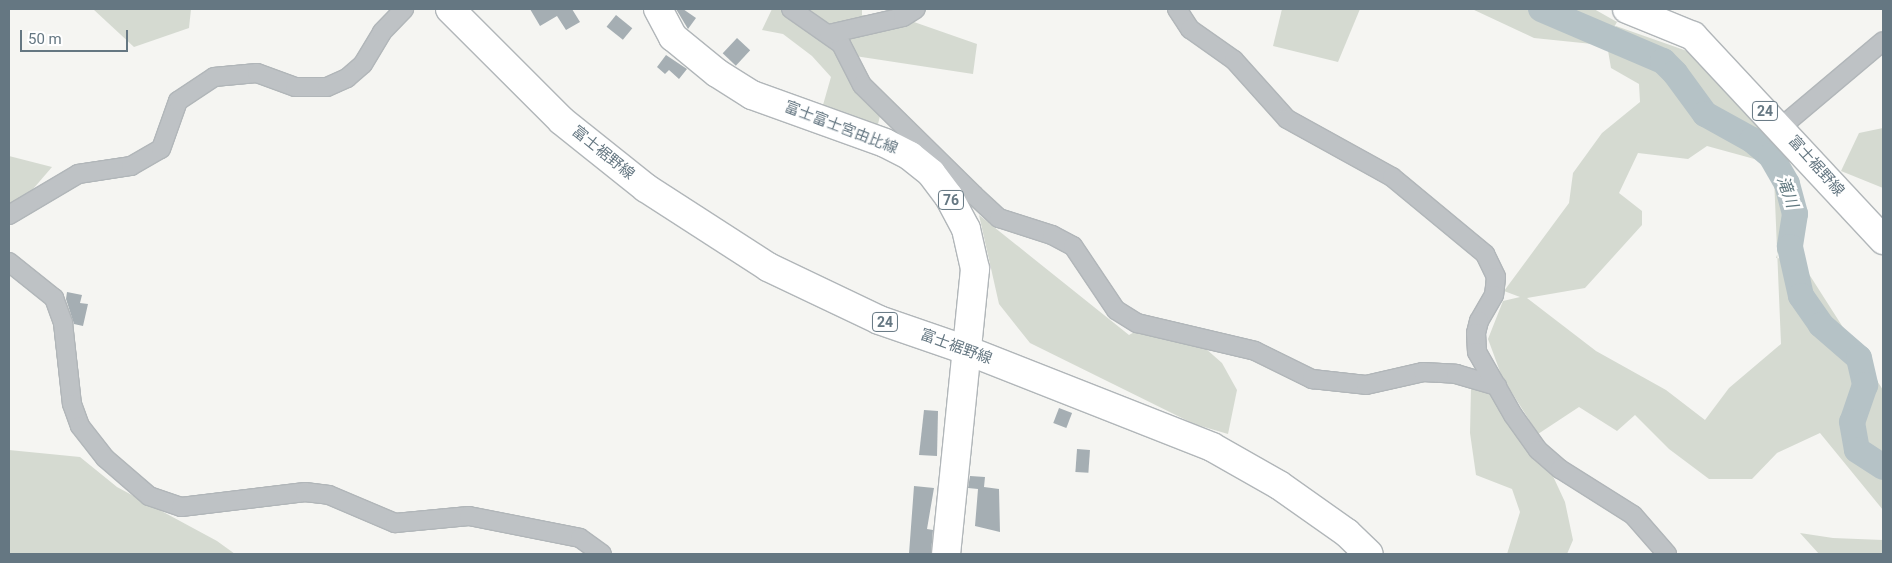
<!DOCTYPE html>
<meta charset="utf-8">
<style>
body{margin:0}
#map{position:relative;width:1892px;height:563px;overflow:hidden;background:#f5f5f2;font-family:Roboto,"Noto Sans JP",sans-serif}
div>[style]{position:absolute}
.green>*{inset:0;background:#d5dad1}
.river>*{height:26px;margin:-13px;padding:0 13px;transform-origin:13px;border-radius:13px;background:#b5c2c6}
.building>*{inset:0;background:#a5aeb3;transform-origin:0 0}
.roads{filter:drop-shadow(1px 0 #b1b6b9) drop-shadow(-1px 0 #b1b6b9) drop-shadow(0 1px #b1b6b9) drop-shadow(0 -1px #b1b6b9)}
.minor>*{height:18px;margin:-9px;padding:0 9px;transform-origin:9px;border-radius:9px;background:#bec2c5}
.primary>*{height:28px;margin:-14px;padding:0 14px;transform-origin:14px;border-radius:14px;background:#fff}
span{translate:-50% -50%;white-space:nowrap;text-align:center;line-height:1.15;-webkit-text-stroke:5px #fff;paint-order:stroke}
.shield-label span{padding:1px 4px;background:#fff;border:1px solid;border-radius:4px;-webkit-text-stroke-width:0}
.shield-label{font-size:14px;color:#657782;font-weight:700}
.street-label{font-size:15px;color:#657782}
.water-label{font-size:16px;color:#60787f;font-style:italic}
.frame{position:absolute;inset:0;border:10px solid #657782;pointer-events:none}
.scale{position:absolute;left:20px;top:30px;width:108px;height:22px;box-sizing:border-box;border:2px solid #657782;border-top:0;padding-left:6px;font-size:15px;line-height:18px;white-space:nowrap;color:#657782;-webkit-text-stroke:4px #fff;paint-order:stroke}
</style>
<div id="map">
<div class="green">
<i style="clip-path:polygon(93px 9px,191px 9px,189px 28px,134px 47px)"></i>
<i style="clip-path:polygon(772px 9px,862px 9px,862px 15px,914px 22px,977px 44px,973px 74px,855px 56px,867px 83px,884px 100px,877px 128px,821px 112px,831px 77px,812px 56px,783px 34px,762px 30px)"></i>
<i style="clip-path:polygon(1282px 9px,1360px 9px,1338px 62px,1273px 46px)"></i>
<i style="clip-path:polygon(evenodd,1472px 9px,1594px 9px,1617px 22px,1613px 29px,1616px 26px,1687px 51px,1779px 144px,1797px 177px,1795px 200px,1776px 258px,1800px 260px,1883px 390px,1883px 510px,1820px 433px,1777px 453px,1752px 479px,1709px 479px,1669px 449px,1635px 415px,1617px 431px,1579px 407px,1538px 434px,1502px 377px,1488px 339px,1503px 301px,1520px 297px,1504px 291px,1569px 203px,1573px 173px,1602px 133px,1640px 102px,1639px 84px,1611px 68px,1606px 39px,1602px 45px,1534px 38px,1472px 9px,1707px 146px,1758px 160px,1774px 177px,1781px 344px,1729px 388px,1705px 420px,1666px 390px,1596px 351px,1527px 298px,1585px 288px,1642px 225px,1642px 211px,1619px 193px,1638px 153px,1688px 159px,1707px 146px)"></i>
<i style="clip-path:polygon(1883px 128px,1883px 188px,1841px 171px,1859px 133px)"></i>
<i style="clip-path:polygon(9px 156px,52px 167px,21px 203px,9px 208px)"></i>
<i style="clip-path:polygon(979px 215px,1129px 335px,1155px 321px,1205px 348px,1222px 363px,1237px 390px,1228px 434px,1194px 424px,1030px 343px,999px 304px)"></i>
<i style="clip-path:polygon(1486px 387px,1552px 474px,1565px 502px,1573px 540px,1567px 554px,1507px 554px,1520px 512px,1512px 489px,1476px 475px,1470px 433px,1471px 388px)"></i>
<i style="clip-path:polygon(9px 450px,80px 457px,117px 487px,217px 541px,235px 554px,9px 554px)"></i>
<i style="clip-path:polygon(1800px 533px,1833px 538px,1883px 540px,1883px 554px,1819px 554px)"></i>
</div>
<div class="river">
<i style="left:1541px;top:9px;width:133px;rotate:23.1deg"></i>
<i style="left:1663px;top:61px;width:17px;rotate:45deg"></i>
<i style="left:1675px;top:73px;width:51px;rotate:53.8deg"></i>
<i style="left:1705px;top:114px;width:54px;rotate:29deg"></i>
<i style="left:1752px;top:140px;width:25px;rotate:40deg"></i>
<i style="left:1771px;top:156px;width:32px;rotate:60deg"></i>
<i style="left:1787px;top:184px;width:31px;rotate:75deg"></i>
<i style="left:1795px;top:214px;width:33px;rotate:99deg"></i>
<i style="left:1790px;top:247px;width:50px;rotate:77.3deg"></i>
<i style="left:1801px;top:296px;width:35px;rotate:55deg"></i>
<i style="left:1821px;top:325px;width:50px;rotate:41deg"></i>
<i style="left:1859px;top:358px;width:28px;rotate:77deg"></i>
<i style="left:1865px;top:385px;width:39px;rotate:109deg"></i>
<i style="left:1852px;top:422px;width:28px;rotate:80deg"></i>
<i style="left:1857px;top:450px;width:31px;rotate:33deg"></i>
</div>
<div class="building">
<i style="clip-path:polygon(530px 9px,572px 9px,580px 22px,566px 30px,557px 16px,540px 26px)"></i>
<i style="clip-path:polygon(676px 9px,683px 9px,696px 18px,688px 29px)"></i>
<i style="left:616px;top:15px;width:21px;height:15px;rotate:39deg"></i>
<i style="left:737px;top:38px;width:18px;height:21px;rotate:43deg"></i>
<i style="clip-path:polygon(666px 55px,687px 69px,679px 79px,669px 70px,665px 74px,657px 67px)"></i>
<i style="clip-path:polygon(67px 292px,82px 295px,80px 303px,88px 304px,83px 326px,74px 324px,66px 299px)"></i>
<i style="left:1059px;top:408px;width:14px;height:16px;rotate:21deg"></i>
<i style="clip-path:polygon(924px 410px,938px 411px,937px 456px,919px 455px)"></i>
<i style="left:1077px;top:449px;width:13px;height:23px;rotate:4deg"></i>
<i style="clip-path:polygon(970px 476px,985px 477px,984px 487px,999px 489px,1000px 532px,975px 526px,978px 489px,968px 488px)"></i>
<i style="clip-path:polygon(914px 486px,934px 488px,927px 529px,933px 530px,931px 554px,909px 554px)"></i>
</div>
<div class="roads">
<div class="minor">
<i style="left:791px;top:9px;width:61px;rotate:35deg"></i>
<i style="left:841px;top:44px;width:46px;rotate:62.9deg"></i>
<i style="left:862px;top:85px;width:157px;rotate:44.5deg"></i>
<i style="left:974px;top:195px;width:34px;rotate:43deg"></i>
<i style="left:999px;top:218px;width:56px;rotate:17.8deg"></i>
<i style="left:1052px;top:235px;width:24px;rotate:28deg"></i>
<i style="left:1073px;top:246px;width:77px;rotate:56.1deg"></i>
<i style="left:1116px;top:310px;width:25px;rotate:32deg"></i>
<i style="left:1137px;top:323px;width:121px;rotate:13.3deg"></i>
<i style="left:1255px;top:351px;width:64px;rotate:26.2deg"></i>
<i style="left:1312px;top:379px;width:54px;rotate:6.3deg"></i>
<i style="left:1366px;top:385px;width:58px;rotate:-12.8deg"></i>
<i style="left:1423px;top:372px;width:33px;rotate:3deg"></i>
<i style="left:1456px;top:374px;width:43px;rotate:16.3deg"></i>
<i style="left:1177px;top:9px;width:24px;rotate:57deg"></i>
<i style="left:1190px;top:29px;width:54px;rotate:35.2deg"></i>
<i style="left:1234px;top:60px;width:79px;rotate:48.1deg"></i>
<i style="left:1287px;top:119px;width:120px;rotate:28.9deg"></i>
<i style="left:1392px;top:177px;width:121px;rotate:39.6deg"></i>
<i style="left:1485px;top:254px;width:25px;rotate:64deg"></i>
<i style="left:1496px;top:277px;width:18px;rotate:96deg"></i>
<i style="left:1494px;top:295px;width:30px;rotate:120deg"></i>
<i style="left:1479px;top:321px;width:12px;rotate:104deg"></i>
<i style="left:1476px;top:333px;width:19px;rotate:87deg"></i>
<i style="left:1477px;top:352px;width:73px;rotate:60.3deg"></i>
<i style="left:1513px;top:415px;width:43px;rotate:54.5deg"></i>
<i style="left:1538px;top:450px;width:29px;rotate:41deg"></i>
<i style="left:1560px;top:469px;width:86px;rotate:32.2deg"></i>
<i style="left:1633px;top:515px;width:52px;rotate:48.9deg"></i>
<i style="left:829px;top:34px;width:76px;rotate:-12.9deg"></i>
<i style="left:903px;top:17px;width:15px;rotate:-32deg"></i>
<i style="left:1781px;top:127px;width:133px;rotate:-40.1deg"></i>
<i style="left:9px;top:215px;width:80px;rotate:-30.7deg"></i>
<i style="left:78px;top:174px;width:54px;rotate:-8.6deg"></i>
<i style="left:131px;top:166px;width:34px;rotate:-30deg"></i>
<i style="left:161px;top:149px;width:51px;rotate:-70.5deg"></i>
<i style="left:178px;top:101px;width:43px;rotate:-33.7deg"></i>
<i style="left:214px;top:77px;width:43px;rotate:-5.3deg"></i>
<i style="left:257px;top:73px;width:40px;rotate:20.2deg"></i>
<i style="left:295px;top:87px;width:32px"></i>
<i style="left:327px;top:87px;width:22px;rotate:-24deg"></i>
<i style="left:347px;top:78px;width:21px;rotate:-41deg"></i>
<i style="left:363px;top:64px;width:37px;rotate:-59deg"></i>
<i style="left:382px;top:32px;width:32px;rotate:-46deg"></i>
<i style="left:9px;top:262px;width:58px;rotate:38.7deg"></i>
<i style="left:54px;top:298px;width:27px;rotate:70deg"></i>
<i style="left:63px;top:323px;width:81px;rotate:83.7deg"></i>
<i style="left:72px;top:404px;width:23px;rotate:70deg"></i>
<i style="left:80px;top:426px;width:41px;rotate:52deg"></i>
<i style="left:105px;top:458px;width:58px;rotate:40.8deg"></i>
<i style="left:149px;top:496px;width:34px;rotate:19deg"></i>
<i style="left:181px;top:507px;width:125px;rotate:-6.9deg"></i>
<i style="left:305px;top:492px;width:24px;rotate:7deg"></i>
<i style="left:329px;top:495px;width:72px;rotate:23deg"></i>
<i style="left:395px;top:523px;width:74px;rotate:-5.4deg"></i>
<i style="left:469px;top:516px;width:113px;rotate:11.2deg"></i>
<i style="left:580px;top:538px;width:27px;rotate:36deg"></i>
</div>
<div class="primary">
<i style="left:450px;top:9px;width:158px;rotate:45deg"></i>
<i style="left:562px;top:121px;width:107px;rotate:38.6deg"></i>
<i style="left:646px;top:188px;width:145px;rotate:32.9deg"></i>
<i style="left:768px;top:267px;width:123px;rotate:25.5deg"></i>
<i style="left:879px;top:320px;width:92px;rotate:19deg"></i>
<i style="left:966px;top:350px;width:264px;rotate:21.5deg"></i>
<i style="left:1212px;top:447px;width:77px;rotate:29.6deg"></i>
<i style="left:1279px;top:485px;width:83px;rotate:35.2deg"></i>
<i style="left:1347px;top:533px;width:30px;rotate:44deg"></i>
<i style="left:658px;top:9px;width:32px;rotate:62deg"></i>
<i style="left:673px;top:37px;width:57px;rotate:39.3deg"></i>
<i style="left:717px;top:73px;width:41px;rotate:32.2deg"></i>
<i style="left:752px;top:95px;width:141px;rotate:19.8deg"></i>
<i style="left:885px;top:143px;width:28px;rotate:27deg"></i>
<i style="left:910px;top:156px;width:27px;rotate:39deg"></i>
<i style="left:931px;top:173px;width:30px;rotate:53deg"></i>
<i style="left:949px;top:197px;width:36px;rotate:62deg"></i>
<i style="left:966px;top:229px;width:41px;rotate:77.3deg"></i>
<i style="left:975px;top:269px;width:286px;rotate:95.8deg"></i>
<i style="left:1627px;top:9px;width:71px;rotate:22.2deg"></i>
<i style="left:1693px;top:36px;width:279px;rotate:47deg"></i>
</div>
</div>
<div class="shield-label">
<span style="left:1765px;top:111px">24</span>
<span style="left:951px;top:200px">76</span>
<span style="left:885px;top:322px">24</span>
</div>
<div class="street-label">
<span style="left:841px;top:128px;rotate:21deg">富士富士宮由比線</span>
<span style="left:603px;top:153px;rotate:39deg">富士裾野線</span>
<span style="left:1816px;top:166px;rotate:48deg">富士裾野線</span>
<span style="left:956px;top:347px;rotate:20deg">富士裾野線</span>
</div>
<div class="water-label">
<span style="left:1787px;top:192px;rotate:70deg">滝川</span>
</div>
<div class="frame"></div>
<div class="scale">50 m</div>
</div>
